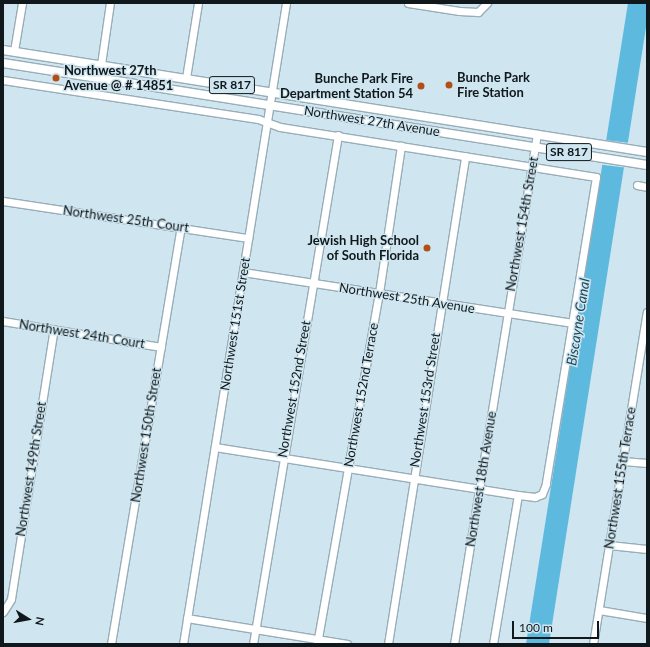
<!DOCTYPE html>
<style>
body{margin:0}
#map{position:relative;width:650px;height:647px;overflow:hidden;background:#cfe6f0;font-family:Lato,sans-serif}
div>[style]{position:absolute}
.water>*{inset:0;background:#5eb9df}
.pier>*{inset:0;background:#cfe6f0;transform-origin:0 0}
.roads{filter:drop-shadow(1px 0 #98adb7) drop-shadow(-1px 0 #98adb7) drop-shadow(0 1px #98adb7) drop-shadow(0 -1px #98adb7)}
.minor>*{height:7px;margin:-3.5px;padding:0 3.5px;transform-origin:3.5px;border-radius:3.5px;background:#fff}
.major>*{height:8px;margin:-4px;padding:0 4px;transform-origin:4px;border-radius:4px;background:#fff}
.dots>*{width:11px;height:11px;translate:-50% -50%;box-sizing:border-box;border:2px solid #cfe6f0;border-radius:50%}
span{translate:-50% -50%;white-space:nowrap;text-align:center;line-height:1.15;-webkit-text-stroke:3px #cfe6f0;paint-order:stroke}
.shield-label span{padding:1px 3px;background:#cfe6f0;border:1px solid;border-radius:3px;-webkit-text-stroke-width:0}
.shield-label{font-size:12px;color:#10181c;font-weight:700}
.poi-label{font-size:13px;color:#10181c;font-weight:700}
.left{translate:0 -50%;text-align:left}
.right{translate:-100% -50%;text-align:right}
.street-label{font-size:13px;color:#10181c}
.water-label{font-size:14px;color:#1d4556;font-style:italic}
.frame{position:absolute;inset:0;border:4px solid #10181c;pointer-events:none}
.north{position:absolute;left:8px;top:599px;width:40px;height:40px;-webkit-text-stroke:3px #cfe6f0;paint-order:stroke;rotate:101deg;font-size:11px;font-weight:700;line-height:16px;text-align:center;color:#10181c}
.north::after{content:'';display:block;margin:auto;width:14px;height:18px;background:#10181c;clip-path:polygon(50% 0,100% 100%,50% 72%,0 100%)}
.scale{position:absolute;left:512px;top:621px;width:87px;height:18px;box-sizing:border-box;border:2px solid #10181c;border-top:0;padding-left:5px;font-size:12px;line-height:14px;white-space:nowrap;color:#10181c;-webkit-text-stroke:3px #cfe6f0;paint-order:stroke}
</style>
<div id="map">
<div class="water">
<i style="clip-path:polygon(628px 3px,647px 3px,647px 21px,549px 644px,526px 644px)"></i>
</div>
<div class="pier">
<i style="left:605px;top:140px;width:25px;height:25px;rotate:7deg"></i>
</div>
<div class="roads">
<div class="minor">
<i style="left:408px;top:3px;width:52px;rotate:8.9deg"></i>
<i style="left:459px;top:11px;width:19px;rotate:3deg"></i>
<i style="left:478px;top:12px;width:13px;rotate:-45deg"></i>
<i style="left:14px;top:51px;width:49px;rotate:-80.5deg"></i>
<i style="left:99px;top:78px;width:76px;rotate:-81.7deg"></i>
<i style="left:186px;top:78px;width:76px;rotate:-80.9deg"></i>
<i style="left:3px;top:80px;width:258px;rotate:8.7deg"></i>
<i style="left:258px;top:119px;width:23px;rotate:20deg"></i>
<i style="left:280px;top:127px;width:320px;rotate:9deg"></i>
<i style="left:596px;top:177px;width:311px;rotate:99.3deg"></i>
<i style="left:546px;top:484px;width:11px;rotate:112deg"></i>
<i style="left:542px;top:494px;width:8px;rotate:157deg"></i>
<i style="left:535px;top:497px;width:17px;rotate:-173deg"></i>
<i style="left:518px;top:495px;width:307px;rotate:-171deg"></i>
<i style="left:637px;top:185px;width:10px;rotate:11deg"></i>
<i style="left:3px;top:201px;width:248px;rotate:8.6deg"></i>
<i style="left:243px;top:272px;width:332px;rotate:8.8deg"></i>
<i style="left:3px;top:321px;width:160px;rotate:9.3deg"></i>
<i style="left:623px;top:461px;width:24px;rotate:5deg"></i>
<i style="left:609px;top:545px;width:38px;rotate:6deg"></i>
<i style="left:599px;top:610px;width:49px;rotate:9.5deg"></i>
<i style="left:3px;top:612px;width:15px;rotate:-58deg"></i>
<i style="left:11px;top:599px;width:273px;rotate:-81deg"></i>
<i style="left:187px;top:618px;width:162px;rotate:9.2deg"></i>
<i style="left:111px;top:644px;width:423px;rotate:-80.5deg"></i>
<i style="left:183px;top:644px;width:649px;rotate:-80.87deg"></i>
<i style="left:253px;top:644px;width:516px;rotate:-80.52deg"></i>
<i style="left:317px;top:644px;width:356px;rotate:-80deg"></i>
<i style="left:379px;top:293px;width:149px;rotate:-81.5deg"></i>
<i style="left:388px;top:644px;width:494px;rotate:-81deg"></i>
<i style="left:454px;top:644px;width:517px;rotate:-80.76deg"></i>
<i style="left:493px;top:644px;width:151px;rotate:-80.5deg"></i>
<i style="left:593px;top:644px;width:336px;rotate:-80.8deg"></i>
</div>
<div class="major">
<i style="left:3px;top:50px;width:652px;rotate:9deg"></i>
<i style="left:3px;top:63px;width:652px;rotate:9deg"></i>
</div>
</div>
<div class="dots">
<i style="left:56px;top:78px;background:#b24f17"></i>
<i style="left:449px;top:85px;background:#b24f17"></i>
<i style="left:421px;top:86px;background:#b24f17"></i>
<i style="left:427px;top:248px;background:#b24f17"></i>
</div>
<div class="shield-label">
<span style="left:232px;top:85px">SR 817</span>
<span style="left:569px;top:152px">SR 817</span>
</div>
<div class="poi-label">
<span class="left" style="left:64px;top:78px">Northwest 27th<br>Avenue @ # 14851</span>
<span class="left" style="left:457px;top:85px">Bunche Park<br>Fire Station</span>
<span class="right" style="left:413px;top:86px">Bunche Park Fire<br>Department Station 54</span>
<span class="right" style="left:419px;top:248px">Jewish High School<br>of South Florida</span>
</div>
<div class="street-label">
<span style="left:372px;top:121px;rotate:9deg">Northwest 27th Avenue</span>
<span style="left:126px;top:219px;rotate:8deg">Northwest 25th Court</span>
<span style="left:522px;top:224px;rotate:-80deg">Northwest 154th Street</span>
<span style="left:407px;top:298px;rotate:9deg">Northwest 25th Avenue</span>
<span style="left:235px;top:324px;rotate:-81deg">Northwest 151st Street</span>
<span style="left:82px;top:334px;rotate:9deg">Northwest 24th Court</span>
<span style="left:294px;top:389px;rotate:-80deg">Northwest 152nd Street</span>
<span style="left:361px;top:395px;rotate:-80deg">Northwest 152nd Terrace</span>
<span style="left:425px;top:400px;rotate:-81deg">Northwest 153rd Street</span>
<span style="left:146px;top:435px;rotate:-81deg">Northwest 150th Street</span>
<span style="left:31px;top:469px;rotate:-81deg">Northwest 149th Street</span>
<span style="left:620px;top:478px;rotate:-81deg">Northwest 155th Terrace</span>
<span style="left:481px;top:479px;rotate:-81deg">Northwest 18th Avenue</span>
</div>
<div class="water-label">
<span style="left:578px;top:322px;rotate:-81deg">Biscayne Canal</span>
</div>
<div class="frame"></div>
<div class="north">N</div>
<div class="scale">100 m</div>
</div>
